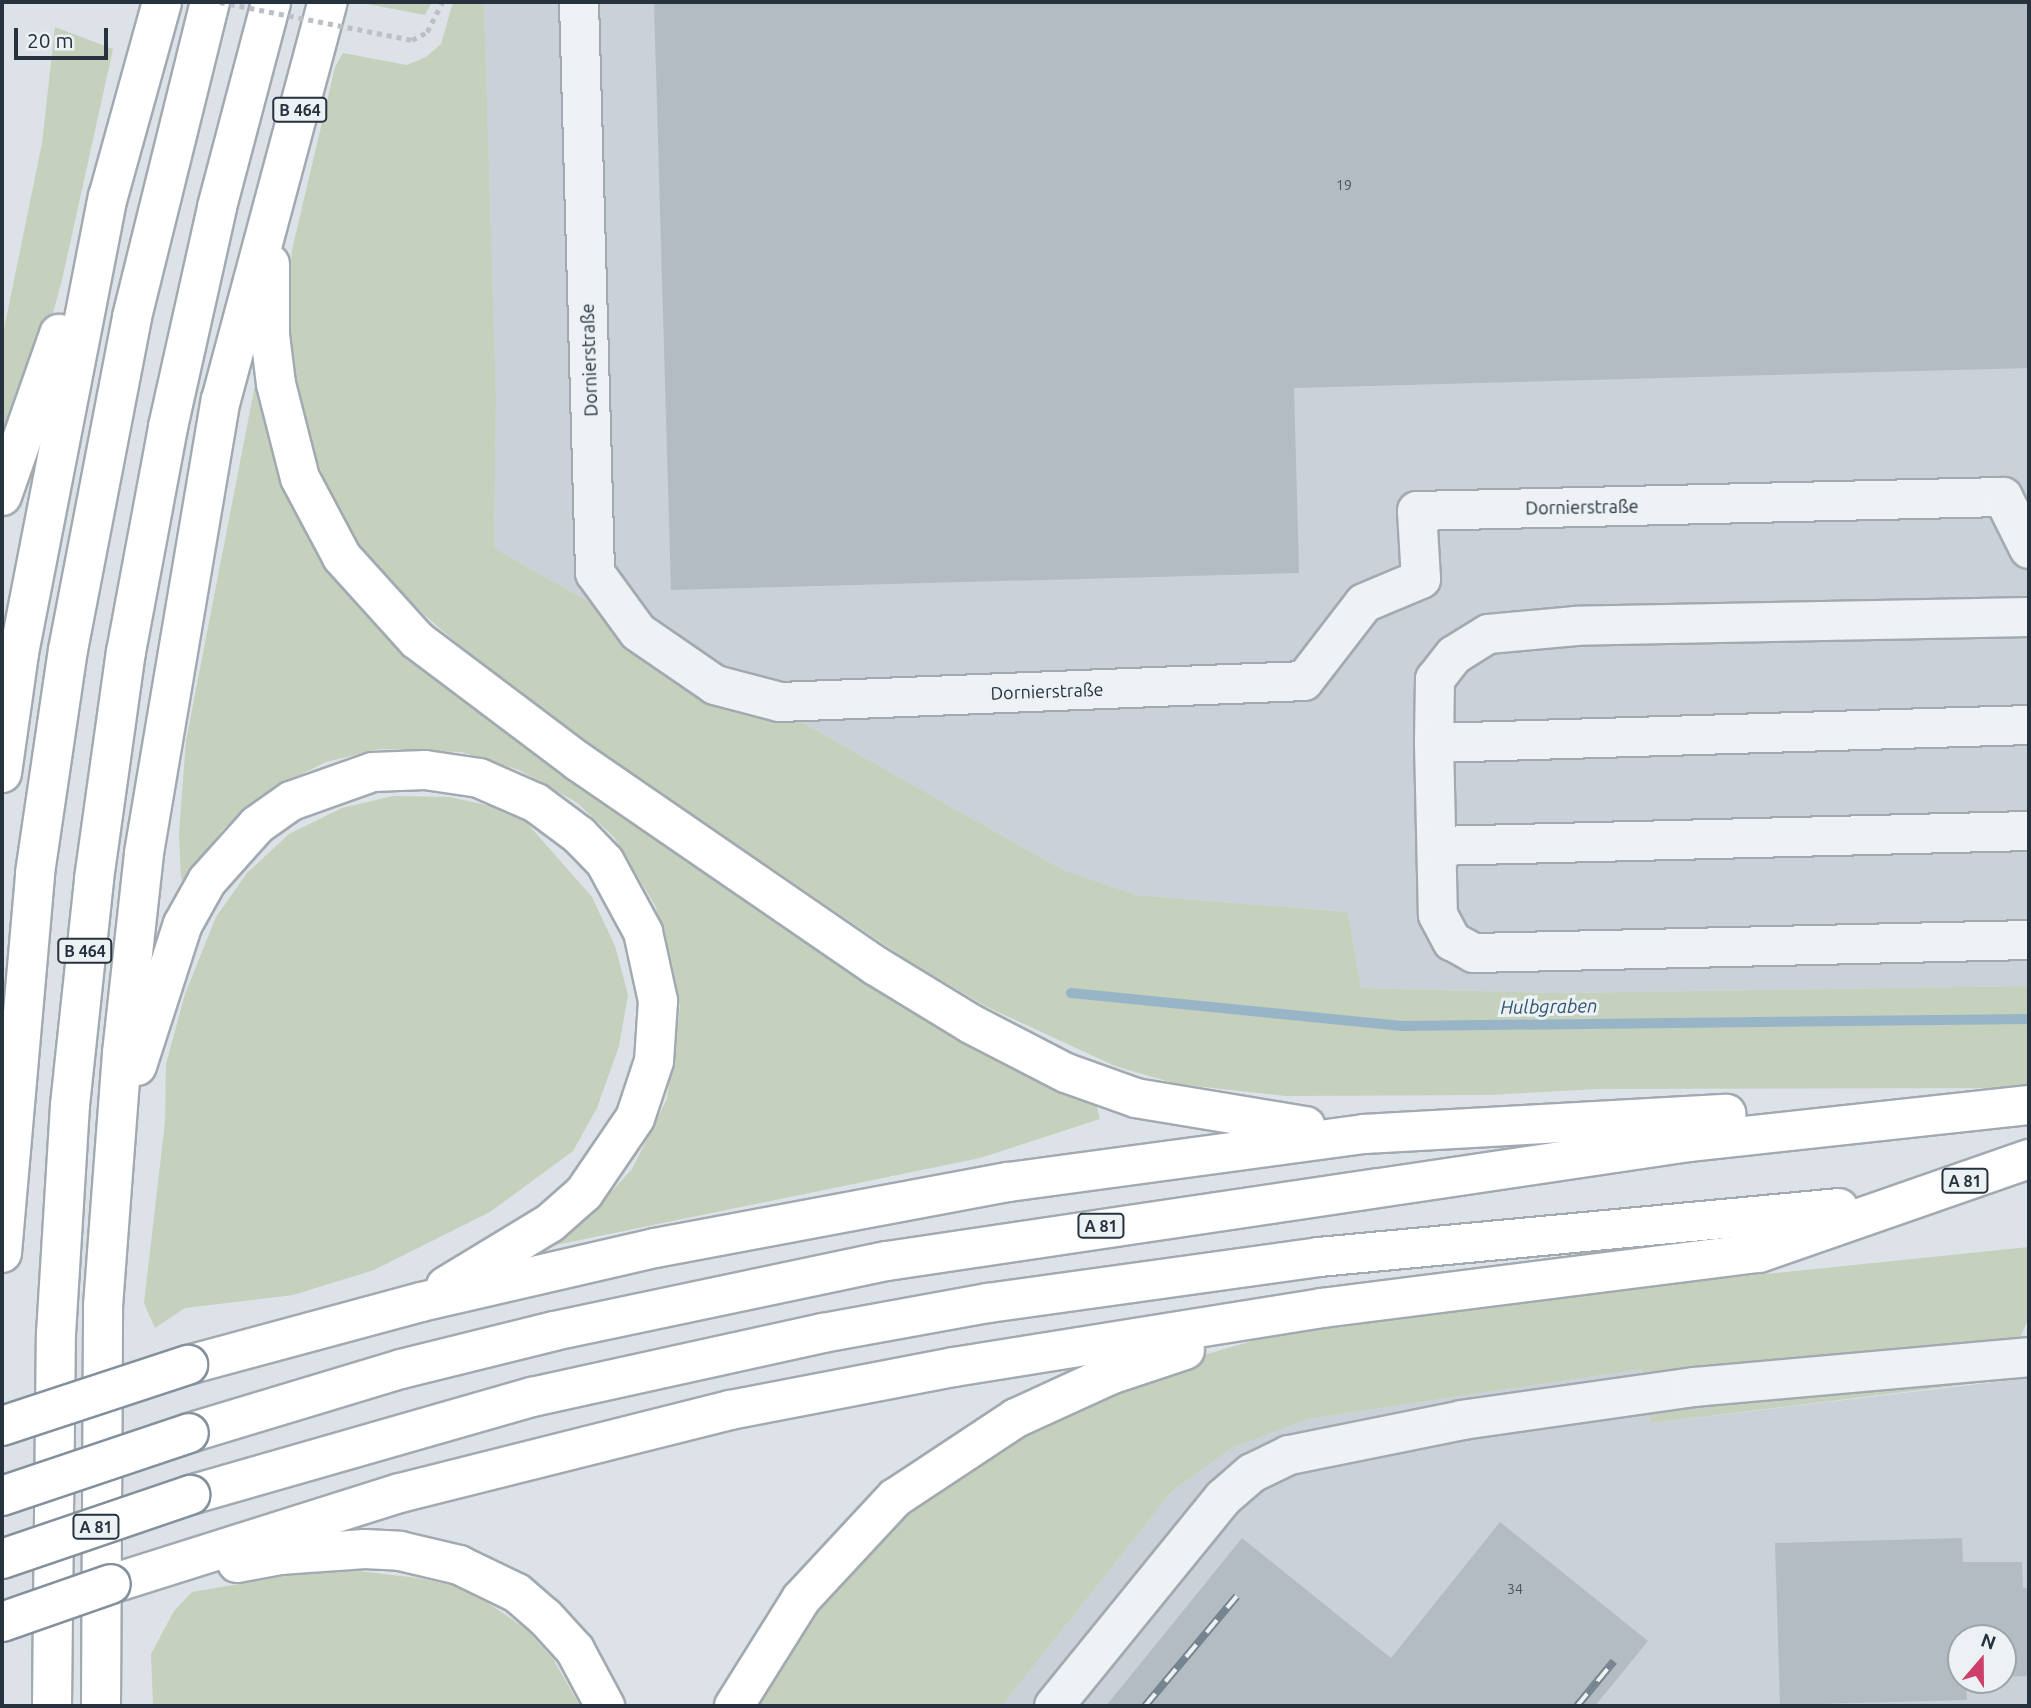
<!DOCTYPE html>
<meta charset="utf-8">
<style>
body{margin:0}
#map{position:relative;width:2031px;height:1708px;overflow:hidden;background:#dce2e7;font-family:Ubuntu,sans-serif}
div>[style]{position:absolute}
.built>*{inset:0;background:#cad1d8}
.green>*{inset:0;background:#c5d0bd}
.stream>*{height:10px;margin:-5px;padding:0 5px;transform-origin:5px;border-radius:5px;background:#97b5c7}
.building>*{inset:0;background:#b4bcc3}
.path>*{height:4.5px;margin-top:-2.25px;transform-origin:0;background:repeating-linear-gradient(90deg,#bbc0c5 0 5px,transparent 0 10px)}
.roads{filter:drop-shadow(2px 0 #a2aab1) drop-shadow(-2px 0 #a2aab1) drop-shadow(0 2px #a2aab1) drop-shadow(0 -2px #a2aab1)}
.minor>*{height:38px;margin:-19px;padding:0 19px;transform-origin:19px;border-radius:19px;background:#eff2f5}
.highway>*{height:38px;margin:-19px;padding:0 19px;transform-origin:19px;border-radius:19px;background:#fff}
.rail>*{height:8px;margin-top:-4px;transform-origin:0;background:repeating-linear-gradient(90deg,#ecf1f4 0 16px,#768490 0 32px);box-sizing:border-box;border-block:2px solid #768490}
.path-bridge>*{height:4.5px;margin-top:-2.25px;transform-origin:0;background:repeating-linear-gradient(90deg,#bbc0c5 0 5px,transparent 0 10px)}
.bridges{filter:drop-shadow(2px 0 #84919d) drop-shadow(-2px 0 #84919d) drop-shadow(0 2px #84919d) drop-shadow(0 -2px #84919d)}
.highway-bridge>*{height:38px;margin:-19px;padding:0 19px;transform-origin:19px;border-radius:19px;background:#fff}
span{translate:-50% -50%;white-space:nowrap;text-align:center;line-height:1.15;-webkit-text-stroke:6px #ecf1f4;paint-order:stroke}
.number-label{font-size:14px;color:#4a545e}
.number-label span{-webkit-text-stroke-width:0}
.shield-label span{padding:2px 5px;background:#ecf1f4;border:2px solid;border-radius:5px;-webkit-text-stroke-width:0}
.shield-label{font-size:16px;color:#26323d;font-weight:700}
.street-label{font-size:18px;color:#26323d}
.water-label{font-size:19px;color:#305670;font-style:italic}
.frame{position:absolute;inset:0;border:4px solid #26323d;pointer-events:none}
.north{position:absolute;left:1947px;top:1624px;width:70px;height:70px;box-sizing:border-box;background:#ecf1f4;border:2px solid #9da5ab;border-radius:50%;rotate:20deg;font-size:19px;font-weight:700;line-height:28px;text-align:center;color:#26323d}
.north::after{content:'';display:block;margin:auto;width:24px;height:32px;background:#ce3f69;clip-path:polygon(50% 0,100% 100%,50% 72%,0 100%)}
.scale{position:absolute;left:14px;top:28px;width:94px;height:32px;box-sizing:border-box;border:4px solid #26323d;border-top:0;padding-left:9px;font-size:21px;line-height:24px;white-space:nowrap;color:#26323d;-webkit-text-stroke:5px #ecf1f4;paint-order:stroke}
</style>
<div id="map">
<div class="built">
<i style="clip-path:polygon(484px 2px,2029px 2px,2029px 986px,1558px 993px,1361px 988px,1348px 912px,1136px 895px,1063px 870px,494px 548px,496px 396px)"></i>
<i style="clip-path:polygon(evenodd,1642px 1369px,1652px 1423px,2029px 1378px,2029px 1706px,1002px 1706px,1172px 1491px,1232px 1448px,1308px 1419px,1642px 1369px,1961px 1638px,2003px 1638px,2003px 1680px,1961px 1680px,1961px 1638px)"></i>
</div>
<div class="green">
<i style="clip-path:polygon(357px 2px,432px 2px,425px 15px)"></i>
<i style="clip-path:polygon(453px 2px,484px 2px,496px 396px,494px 548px,1063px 870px,1136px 895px,1348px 912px,1361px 988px,1558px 993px,2029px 986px,2029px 1088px,1598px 1089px,1489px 1095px,1286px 1096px,1177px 1084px,1115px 1066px,987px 1007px,907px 960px,515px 694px,387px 582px,342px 519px,318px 463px,295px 378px,288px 306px,292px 250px,335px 67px,343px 53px,407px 65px,426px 57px,441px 44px)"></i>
<i style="clip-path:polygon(55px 27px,113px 49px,62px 280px,26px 412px,2px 465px,2px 339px,42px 143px)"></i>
<i style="clip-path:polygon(255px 385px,261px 385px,326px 556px,941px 1026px,1039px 1081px,1096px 1104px,1100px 1119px,980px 1158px,536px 1249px,593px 1212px,632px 1169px,667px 1099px,680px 1006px,656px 907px,614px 837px,576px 802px,519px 770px,461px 752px,379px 749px,326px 762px,273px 788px,223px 829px,185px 881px,181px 879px,179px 833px,186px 741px)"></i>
<i style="clip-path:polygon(393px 796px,450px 797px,499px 808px,526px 822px,592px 897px,615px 946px,628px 995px,619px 1046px,597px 1108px,573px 1151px,490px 1212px,374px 1270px,293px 1295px,185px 1308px,155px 1328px,144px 1303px,165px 1122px,166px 1064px,185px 994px,216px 917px,247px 873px,289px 834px,342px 808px)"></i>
<i style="clip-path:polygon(2029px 1247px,2029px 1317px,2002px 1380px,1651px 1423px,1642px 1369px,1308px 1419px,1232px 1448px,1172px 1491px,1002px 1706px,753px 1706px,815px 1608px,926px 1494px,1031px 1426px,1183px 1361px,1276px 1334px,1533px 1298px)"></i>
<i style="clip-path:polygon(332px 1568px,418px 1578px,455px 1586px,488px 1603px,526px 1629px,553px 1659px,580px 1706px,153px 1706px,151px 1654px,174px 1611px,192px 1592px)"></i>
</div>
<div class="stream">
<i style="left:1071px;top:993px;width:333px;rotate:5.7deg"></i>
<i style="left:1402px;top:1026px;width:627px;rotate:-0.64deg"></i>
</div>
<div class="building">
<i style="clip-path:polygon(654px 2px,2029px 2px,2029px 368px,1294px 388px,1299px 573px,671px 590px)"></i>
<i style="clip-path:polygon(1500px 1522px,1648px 1641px,1595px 1706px,1106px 1706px,1242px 1538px,1391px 1658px)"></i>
<i style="clip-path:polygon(1962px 1538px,1963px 1562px,2022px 1562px,2023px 1588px,2029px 1588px,2029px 1676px,2003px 1677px,2003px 1638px,1961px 1638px,1961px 1680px,1966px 1680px,1967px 1700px,1780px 1705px,1775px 1543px)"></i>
</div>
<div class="path">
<i style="left:412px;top:40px;width:17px;rotate:-28deg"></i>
<i style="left:427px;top:32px;width:34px;rotate:-63deg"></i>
</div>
<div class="roads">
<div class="minor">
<i style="left:579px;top:2px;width:571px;rotate:88.39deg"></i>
<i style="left:595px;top:573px;width:73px;rotate:53.9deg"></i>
<i style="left:638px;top:632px;width:93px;rotate:34.5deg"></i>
<i style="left:715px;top:685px;width:67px;rotate:14.7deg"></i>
<i style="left:780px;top:702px;width:524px;rotate:-2.29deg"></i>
<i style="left:1304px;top:681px;width:98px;rotate:-52.4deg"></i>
<i style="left:1364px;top:603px;width:62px;rotate:-22.8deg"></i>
<i style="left:1421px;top:579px;width:68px;rotate:-93.4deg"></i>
<i style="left:1417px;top:511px;width:586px;rotate:-1.37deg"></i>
<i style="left:2003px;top:497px;width:58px;rotate:63.4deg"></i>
<i style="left:2029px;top:617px;width:453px;rotate:178.9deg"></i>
<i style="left:1576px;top:626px;width:88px;rotate:174.8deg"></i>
<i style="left:1488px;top:634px;width:40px;rotate:148deg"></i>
<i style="left:1454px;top:655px;width:31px;rotate:128deg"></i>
<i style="left:1435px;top:679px;width:64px;rotate:90.9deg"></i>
<i style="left:1434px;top:743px;width:172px;rotate:88.7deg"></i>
<i style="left:1438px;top:915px;width:30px;rotate:62deg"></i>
<i style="left:1452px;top:941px;width:25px;rotate:29deg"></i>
<i style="left:1474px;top:953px;width:555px;rotate:-1.34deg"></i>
<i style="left:1434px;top:743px;width:595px;rotate:-1.73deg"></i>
<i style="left:1437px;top:846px;width:592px;rotate:-1.45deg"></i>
<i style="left:1054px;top:1706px;width:268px;rotate:-50.9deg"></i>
<i style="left:1223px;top:1498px;width:38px;rotate:-41deg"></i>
<i style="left:1252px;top:1473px;width:41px;rotate:-25.9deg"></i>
<i style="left:1289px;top:1455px;width:177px;rotate:-11.4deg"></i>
<i style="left:1462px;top:1420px;width:235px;rotate:-8.1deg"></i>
<i style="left:1695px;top:1387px;width:335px;rotate:-5.1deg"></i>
</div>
<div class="highway">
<i style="left:270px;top:264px;width:71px;rotate:90deg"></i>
<i style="left:270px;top:335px;width:49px;rotate:83deg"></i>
<i style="left:276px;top:384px;width:97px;rotate:75.7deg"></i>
<i style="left:300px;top:478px;width:89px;rotate:62deg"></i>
<i style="left:342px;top:557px;width:112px;rotate:47.9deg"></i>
<i style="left:417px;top:640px;width:203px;rotate:37deg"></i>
<i style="left:579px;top:762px;width:360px;rotate:34.5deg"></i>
<i style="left:876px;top:966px;width:111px;rotate:31.4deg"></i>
<i style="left:971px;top:1024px;width:107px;rotate:27.3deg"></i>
<i style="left:1066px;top:1073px;width:74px;rotate:19.7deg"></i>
<i style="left:1136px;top:1098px;width:172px;rotate:9.4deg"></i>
<i style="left:2px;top:496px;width:172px;rotate:-70.6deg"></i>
<i style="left:2px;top:773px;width:121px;rotate:-81.9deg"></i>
<i style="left:19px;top:653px;width:465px;rotate:-79deg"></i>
<i style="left:108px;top:197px;width:202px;rotate:-74.5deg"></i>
<i style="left:137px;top:1066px;width:149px;rotate:-72.1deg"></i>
<i style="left:183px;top:924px;width:49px;rotate:-60.8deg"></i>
<i style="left:207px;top:881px;width:75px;rotate:-48.2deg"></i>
<i style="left:257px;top:825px;width:42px;rotate:-35.2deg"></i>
<i style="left:291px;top:801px;width:87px;rotate:-19.5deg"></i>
<i style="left:373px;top:772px;width:52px;rotate:-2.2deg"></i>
<i style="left:425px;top:770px;width:55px;rotate:8.4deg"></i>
<i style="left:479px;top:778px;width:62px;rotate:23.7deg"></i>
<i style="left:536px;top:803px;width:54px;rotate:36.7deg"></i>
<i style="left:579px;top:835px;width:37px;rotate:46deg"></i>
<i style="left:605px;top:862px;width:80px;rotate:61.5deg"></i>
<i style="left:643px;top:932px;width:71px;rotate:77.7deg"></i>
<i style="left:658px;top:1001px;width:60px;rotate:93.8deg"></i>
<i style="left:654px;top:1061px;width:60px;rotate:108.4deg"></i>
<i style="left:635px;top:1118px;width:91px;rotate:124.2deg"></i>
<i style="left:584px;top:1193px;width:45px;rotate:138.6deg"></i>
<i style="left:550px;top:1223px;width:122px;rotate:148.8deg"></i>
<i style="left:2px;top:1253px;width:381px;rotate:-85deg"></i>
<i style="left:35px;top:873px;width:225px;rotate:-81.6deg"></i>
<i style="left:68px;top:650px;width:339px;rotate:-79.1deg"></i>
<i style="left:132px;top:317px;width:325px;rotate:-76.1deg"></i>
<i style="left:188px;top:1365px;width:241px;rotate:-15.1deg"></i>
<i style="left:421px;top:1302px;width:240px;rotate:-13deg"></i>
<i style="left:655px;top:1248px;width:360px;rotate:-10.6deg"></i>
<i style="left:1009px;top:1182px;width:358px;rotate:-7.7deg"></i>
<i style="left:1364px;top:1134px;width:363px;rotate:-3.2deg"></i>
<i style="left:189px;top:1433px;width:221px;rotate:-16.8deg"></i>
<i style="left:401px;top:1369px;width:158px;rotate:-13.9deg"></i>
<i style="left:554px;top:1331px;width:340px;rotate:-11.9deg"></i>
<i style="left:887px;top:1261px;width:811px;rotate:-8.44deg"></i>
<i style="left:1689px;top:1142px;width:342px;rotate:-6.2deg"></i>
<i style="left:190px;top:1495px;width:356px;rotate:-16deg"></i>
<i style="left:532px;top:1397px;width:298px;rotate:-12.4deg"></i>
<i style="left:823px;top:1333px;width:168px;rotate:-10.3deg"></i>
<i style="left:988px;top:1303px;width:334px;rotate:-7.9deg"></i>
<i style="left:1319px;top:1257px;width:522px;rotate:-5.38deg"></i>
<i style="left:237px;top:1563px;width:44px;rotate:-10.5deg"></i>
<i style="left:280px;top:1555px;width:85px;rotate:-4deg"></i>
<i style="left:365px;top:1549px;width:35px;rotate:3deg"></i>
<i style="left:400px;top:1551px;width:61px;rotate:13.3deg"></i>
<i style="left:459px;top:1565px;width:64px;rotate:25.8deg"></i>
<i style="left:517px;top:1593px;width:37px;rotate:41deg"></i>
<i style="left:545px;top:1617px;width:45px;rotate:47.7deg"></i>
<i style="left:575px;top:1650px;width:64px;rotate:61.8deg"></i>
<i style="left:111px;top:1584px;width:303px;rotate:-17.5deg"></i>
<i style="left:400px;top:1493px;width:340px;rotate:-14.1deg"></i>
<i style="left:730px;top:1410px;width:228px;rotate:-10.9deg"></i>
<i style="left:954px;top:1367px;width:373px;rotate:-9.1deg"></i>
<i style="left:1322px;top:1308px;width:440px;rotate:-7.2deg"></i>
<i style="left:1759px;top:1253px;width:286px;rotate:-19.2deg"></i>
<i style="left:52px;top:1706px;width:372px;rotate:-89.4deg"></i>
<i style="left:56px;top:1334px;width:229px;rotate:-86.5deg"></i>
<i style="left:70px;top:1105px;width:227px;rotate:-83.9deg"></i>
<i style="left:94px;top:879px;width:229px;rotate:-82deg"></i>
<i style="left:126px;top:652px;width:229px;rotate:-79.4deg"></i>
<i style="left:168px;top:427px;width:225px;rotate:-77.4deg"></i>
<i style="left:217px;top:207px;width:212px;rotate:-75.2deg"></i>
<i style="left:101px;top:1706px;width:400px;rotate:-89.7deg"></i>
<i style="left:103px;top:1306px;width:254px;rotate:-85.7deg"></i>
<i style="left:122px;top:1053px;width:201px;rotate:-83.7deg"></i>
<i style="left:144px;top:853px;width:459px;rotate:-80.4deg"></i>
<i style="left:221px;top:400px;width:412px;rotate:-75deg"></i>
<i style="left:734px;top:1706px;width:126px;rotate:-57.9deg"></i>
<i style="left:801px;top:1599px;width:138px;rotate:-47.1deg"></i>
<i style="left:895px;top:1498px;width:145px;rotate:-33.5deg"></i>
<i style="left:1016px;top:1418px;width:103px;rotate:-24.6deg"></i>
<i style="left:1110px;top:1375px;width:79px;rotate:-18.4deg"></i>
</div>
</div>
<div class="rail">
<i style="left:1145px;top:1706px;width:143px;rotate:-50.1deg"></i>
<i style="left:1577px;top:1706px;width:58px;rotate:-50.6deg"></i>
</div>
<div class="path-bridge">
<i style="left:220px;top:2px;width:196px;rotate:11.2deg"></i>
</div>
<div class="bridges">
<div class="highway-bridge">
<i style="left:2px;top:1426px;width:196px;rotate:-18.2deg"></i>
<i style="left:2px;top:1496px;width:197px;rotate:-18.6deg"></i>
<i style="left:2px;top:1559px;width:199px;rotate:-18.8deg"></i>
<i style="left:2px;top:1622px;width:115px;rotate:-19.2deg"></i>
</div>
</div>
<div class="number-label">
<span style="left:1344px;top:185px">19</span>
<span style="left:1515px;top:1589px">34</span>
</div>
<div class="shield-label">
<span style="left:300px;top:110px">B 464</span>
<span style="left:85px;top:951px">B 464</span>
<span style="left:1965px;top:1181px">A 81</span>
<span style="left:1101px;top:1226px">A 81</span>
<span style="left:96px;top:1527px">A 81</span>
</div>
<div class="street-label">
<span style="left:589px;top:360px;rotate:-92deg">Dornierstraße</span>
<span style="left:1582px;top:507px;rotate:-1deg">Dornierstraße</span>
<span style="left:1047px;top:691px;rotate:-2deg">Dornierstraße</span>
</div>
<div class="water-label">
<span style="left:1549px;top:1007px;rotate:-1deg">Hulbgraben</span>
</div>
<div class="frame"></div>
<div class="north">N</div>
<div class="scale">20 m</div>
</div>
